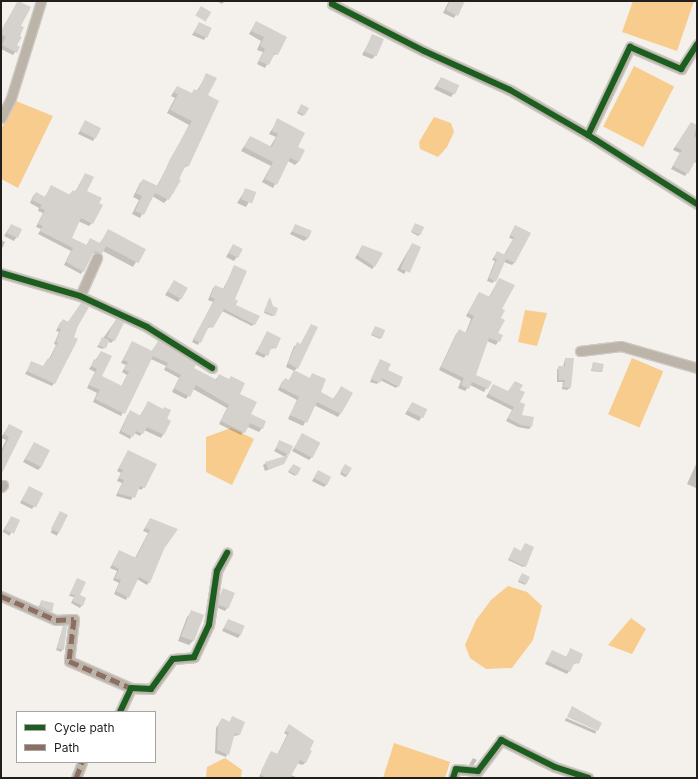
<!DOCTYPE html>
<style>
body{margin:0}
#map{position:relative;width:698px;height:779px;overflow:hidden;background:#f4f0eb;font-family:Inter,sans-serif}
div>[style]{position:absolute}
.water>*{inset:0;background:#f8cc8c;transform-origin:0 0}
.shadow>*{inset:0;background:#0003;transform-origin:0 0}
.building>*{inset:0;background:#d5d2ce;transform-origin:0 0}
.roads{filter:drop-shadow(1px 0 #cdcac6) drop-shadow(-1px 0 #cdcac6) drop-shadow(0 1px #cdcac6) drop-shadow(0 -1px #cdcac6)}
.minor>*{height:9px;margin:-4.5px;padding:0 4.5px;transform-origin:4.5px;border-radius:4.5px;background:#bdb4a9}
.quiet>*{height:5px;margin-top:-2.5px;transform-origin:0;background:repeating-linear-gradient(90deg,#8d6e63 0 10px,transparent 0 15px)}
.cycleway>*{height:6px;margin:-3px;padding:0 3px;transform-origin:3px;border-radius:3px;background:#1b5e20}
span{translate:-50% -50%;white-space:nowrap;text-align:center;line-height:1.15;-webkit-text-stroke:3.5px #fff;paint-order:stroke}
.frame{position:absolute;inset:0;border:2px solid #211f1b;pointer-events:none}
.legend{position:absolute;left:16px;top:711px;width:140px;height:52px;box-sizing:border-box;background:#fff;border:1px solid #a6a5a4;margin:0;padding:5px 7px;list-style:none;font-size:12px;color:#211f1b}
.legend li{display:flex;align-items:center;gap:8px;height:20px}
.legend b{width:20px;border:1px solid #a6a5a4}
</style>
<div id="map">
<div class="water">
<i style="clip-path:polygon(633px 1px,694px 1px,677px 51px,622px 32px)"></i>
<i style="left:634px;top:66px;width:45px;height:68px;rotate:27deg"></i>
<i style="clip-path:polygon(16px 101px,53px 116px,18px 188px,1px 179px,1px 129px)"></i>
<i style="clip-path:polygon(434px 117px,451px 123px,454px 132px,447px 147px,438px 157px,420px 149px,419px 142px)"></i>
<i style="clip-path:polygon(525px 310px,547px 313px,537px 346px,518px 342px)"></i>
<i style="left:632px;top:358px;width:34px;height:61px;rotate:23deg"></i>
<i style="clip-path:polygon(231px 428px,254px 439px,232px 485px,206px 472px,206px 437px)"></i>
<i style="clip-path:polygon(508px 586px,527px 592px,542px 606px,533px 640px,512px 668px,486px 669px,470px 658px,465px 645px,476px 620px,491px 600px)"></i>
<i style="clip-path:polygon(631px 618px,646px 629px,632px 654px,608px 645px)"></i>
<i style="clip-path:polygon(394px 743px,450px 762px,445px 778px,383px 778px)"></i>
<i style="clip-path:polygon(225px 758px,242px 770px,241px 778px,206px 778px,207px 767px)"></i>
</div>
<div class="shadow">
<i style="clip-path:polygon(18px 1px,20px 26px,23px 28px,16px 46px,19px 47px,13px 55px,1px 49px,1px 31px)"></i>
<i style="clip-path:polygon(216px 1px,225px 1px,222px 4px)"></i>
<i style="clip-path:polygon(449px 1px,464px 1px,454px 18px,443px 13px)"></i>
<i style="clip-path:polygon(256px 22px,277px 54px,272px 56px,265px 68px,257px 64px,263px 52px,257px 50px,261px 41px,249px 34px)"></i>
<i style="clip-path:polygon(199px 23px,211px 29px,204px 40px,192px 35px)"></i>
<i style="clip-path:polygon(373px 35px,375px 56px,372px 59px,362px 55px)"></i>
<i style="clip-path:polygon(207px 75px,207px 96px,218px 101px,188px 166px,183px 168px,174px 192px,164px 203px,152px 196px,140px 218px,132px 214px,139px 200px,133px 197px,140px 183px,143px 180px,157px 186px,189px 125px,167px 113px,175px 98px,171px 96px,174px 91px,177px 87px,191px 94px,194px 91px,196px 92px)"></i>
<i style="clip-path:polygon(441px 78px,454px 93px,451px 97px,434px 89px)"></i>
<i style="clip-path:polygon(300px 107px,307px 108px,303px 116px,297px 113px)"></i>
<i style="clip-path:polygon(278px 120px,297px 147px,299px 161px,295px 165px,288px 161px,273px 188px,262px 182px,271px 166px,241px 151px,250px 137px,270px 147px,276px 137px,269px 134px)"></i>
<i style="clip-path:polygon(85px 122px,100px 128px,93px 141px,78px 134px)"></i>
<i style="clip-path:polygon(691px 123px,697px 126px,697px 163px,694px 162px,685px 176px,671px 169px,680px 153px,673px 150px)"></i>
<i style="clip-path:polygon(85px 174px,86px 191px,98px 204px,92px 223px,89px 226px,78px 221px,71px 238px,86px 246px,90px 239px,99px 244px,109px 231px,144px 249px,133px 267px,103px 251px,99px 256px,93px 253px,81px 274px,64px 265px,71px 251px,38px 234px,41px 229px,36px 227px,43px 213px,38px 211px,39px 208px,30px 203px,33px 196px,36px 193px,44px 198px,52px 186px,69px 195px,73px 191px,75px 192px)"></i>
<i style="clip-path:polygon(246px 189px,254px 193px,246px 207px,237px 203px)"></i>
<i style="clip-path:polygon(415px 224px,420px 234px,418px 236px,411px 232px)"></i>
<i style="clip-path:polygon(11px 225px,21px 230px,14px 241px,4px 236px)"></i>
<i style="clip-path:polygon(296px 225px,308px 238px,304px 241px,290px 234px)"></i>
<i style="clip-path:polygon(515px 226px,530px 233px,514px 263px,512px 265px,504px 262px,493px 283px,487px 281px,495px 261px,492px 260px,497px 252px,504px 255px,513px 239px,509px 238px)"></i>
<i style="clip-path:polygon(1px 240px,5px 242px,1px 251px)"></i>
<i style="clip-path:polygon(412px 244px,406px 271px,404px 274px,397px 270px)"></i>
<i style="clip-path:polygon(233px 245px,237px 257px,234px 261px,226px 257px)"></i>
<i style="clip-path:polygon(362px 247px,374px 267px,372px 269px,355px 258px)"></i>
<i style="clip-path:polygon(235px 266px,235px 305px,254px 324px,252px 326px,222px 311px,212px 327px,207px 328px,198px 345px,192px 342px,213px 302px,208px 300px,213px 288px,215px 286px,223px 289px)"></i>
<i style="clip-path:polygon(499px 279px,501px 310px,496px 334px,501px 336px,496px 345px,487px 341px,474px 375px,490px 382px,484px 392px,470px 385px,465px 391px,458px 388px,461px 381px,439px 370px,456px 334px,459px 331px,465px 334px,471px 319px,466px 316px,477px 296px,480px 293px,489px 297px)"></i>
<i style="clip-path:polygon(174px 281px,181px 298px,178px 302px,165px 295px)"></i>
<i style="clip-path:polygon(269px 299px,274px 315px,272px 316px,264px 313px)"></i>
<i style="clip-path:polygon(81px 304px,77px 326px,54px 383px,52px 386px,25px 374px,32px 362px,43px 367px,49px 359px,56px 345px,54px 344px,59px 332px,56px 331px,60px 323px,63px 320px,68px 322px)"></i>
<i style="clip-path:polygon(116px 320px,114px 340px,111px 343px,107px 341px,103px 349px,97px 347px)"></i>
<i style="clip-path:polygon(311px 325px,297px 368px,294px 371px,286px 367px,294px 346px,300px 345px)"></i>
<i style="clip-path:polygon(375px 327px,381px 337px,380px 339px,371px 335px)"></i>
<i style="clip-path:polygon(268px 332px,275px 348px,270px 349px,264px 358px,255px 354px)"></i>
<i style="clip-path:polygon(132px 342px,151px 352px,158px 342px,193px 369px,215px 380px,219px 376px,239px 395px,249px 415px,262px 428px,259px 432px,248px 427px,241px 435px,219px 424px,227px 408px,193px 389px,186px 399px,172px 392px,179px 378px,164px 370px,166px 366px,151px 359px,121px 416px,93px 402px,97px 393px,87px 388px,95px 372px,89px 369px,101px 352px,101px 376px,121px 387px,127px 375px,122px 372px,126px 365px,121px 363px)"></i>
<i style="clip-path:polygon(565px 359px,570px 388px,567px 390px,562px 389px,563px 382px,557px 382px,557px 369px,563px 367px)"></i>
<i style="clip-path:polygon(380px 360px,398px 386px,396px 388px,380px 380px,377px 384px,370px 382px)"></i>
<i style="clip-path:polygon(593px 363px,602px 371px,601px 372px,591px 371px)"></i>
<i style="clip-path:polygon(295px 372px,309px 379px,313px 374px,319px 392px,333px 399px,341px 388px,340px 414px,338px 417px,314px 405px,303px 426px,288px 419px,297px 400px,278px 390px,282px 382px,285px 379px,288px 381px)"></i>
<i style="clip-path:polygon(515px 382px,519px 390px,520px 415px,531px 427px,529px 429px,518px 427px,506px 421px,512px 410px,486px 397px,493px 385px,508px 392px)"></i>
<i style="clip-path:polygon(148px 402px,170px 421px,163px 435px,161px 438px,144px 430px,140px 436px,134px 433px,130px 439px,119px 433px,128px 414px,131px 412px,140px 416px)"></i>
<i style="clip-path:polygon(412px 403px,426px 410px,419px 421px,405px 414px)"></i>
<i style="clip-path:polygon(9px 425px,21px 432px,1px 473px,1px 451px,6px 440px,1px 438px)"></i>
<i style="clip-path:polygon(302px 435px,312px 457px,309px 460px,292px 451px)"></i>
<i style="clip-path:polygon(280px 441px,288px 454px,285px 457px,274px 451px)"></i>
<i style="clip-path:polygon(34px 443px,41px 467px,38px 470px,23px 462px)"></i>
<i style="clip-path:polygon(128px 451px,144px 487px,141px 490px,138px 488px,131px 500px,116px 496px,122px 483px,117px 481px,121px 473px,117px 471px)"></i>
<i style="clip-path:polygon(697px 462px,697px 487px,696px 488px,687px 484px)"></i>
<i style="clip-path:polygon(266px 463px,283px 464px,265px 471px,263px 465px)"></i>
<i style="clip-path:polygon(293px 465px,296px 474px,295px 476px,288px 472px)"></i>
<i style="clip-path:polygon(344px 466px,347px 476px,345px 477px,340px 474px)"></i>
<i style="clip-path:polygon(318px 471px,327px 484px,324px 487px,312px 481px)"></i>
<i style="clip-path:polygon(29px 487px,42px 494px,32px 509px,20px 503px)"></i>
<i style="left:61px;top:512px;width:7px;height:23px;rotate:27deg"></i>
<i style="left:11px;top:517px;width:8px;height:17px;rotate:30deg"></i>
<i style="clip-path:polygon(150px 519px,163px 548px,149px 582px,147px 585px,137px 579px,126px 600px,114px 594px,119px 583px,113px 580px,117px 571px,110px 568px,119px 551px,135px 558px,148px 533px,143px 531px)"></i>
<i style="clip-path:polygon(525px 544px,525px 566px,523px 567px,508px 560px,513px 550px,521px 552px)"></i>
<i style="clip-path:polygon(521px 576px,526px 583px,525px 585px,518px 582px)"></i>
<i style="clip-path:polygon(77px 579px,82px 605px,80px 608px,71px 603px,74px 597px,69px 596px)"></i>
<i style="clip-path:polygon(223px 589px,228px 607px,225px 611px,216px 607px)"></i>
<i style="clip-path:polygon(41px 602px,51px 611px,48px 614px,37px 610px)"></i>
<i style="clip-path:polygon(192px 612px,194px 640px,189px 645px,178px 641px,187px 617px)"></i>
<i style="clip-path:polygon(228px 620px,241px 634px,238px 638px,222px 631px)"></i>
<i style="clip-path:polygon(63px 627px,63px 649px,61px 652px,56px 650px)"></i>
<i style="clip-path:polygon(571px 649px,578px 663px,573px 664px,567px 674px,545px 664px,552px 651px,566px 657px)"></i>
<i style="clip-path:polygon(232px 718px,244px 722px,239px 735px,234px 736px,226px 757px,215px 753px,216px 728px,222px 719px,229px 723px)"></i>
<i style="left:566px;top:718px;width:33px;height:3px;rotate:23deg"></i>
<i style="clip-path:polygon(289px 726px,313px 741px,305px 763px,302px 765px,297px 763px,291px 775px,298px 778px,259px 777px,269px 755px,271px 752px,277px 755px,287px 735px,284px 733px)"></i>
<i style="clip-path:polygon(473px 758px,477px 760px,473px 766px,469px 765px)"></i>
</div>
<div class="building">
<i style="clip-path:polygon(18px 1px,31px 7px,21px 26px,24px 27px,19px 36px,22px 37px,17px 45px,20px 47px,17px 53px,2px 45px,6px 37px,1px 34px,1px 31px)"></i>
<i style="clip-path:polygon(450px 1px,465px 1px,458px 16px,446px 10px)"></i>
<i style="left:201px;top:6px;width:12px;height:11px;rotate:31deg"></i>
<i style="clip-path:polygon(256px 21px,287px 37px,278px 55px,275px 53px,269px 65px,259px 61px,265px 49px,260px 46px,264px 37px,251px 31px)"></i>
<i style="left:199px;top:22px;width:14px;height:11px;rotate:25deg"></i>
<i style="left:372px;top:34px;width:13px;height:19px;rotate:23deg"></i>
<i style="clip-path:polygon(206px 73px,217px 78px,208px 95px,219px 101px,189px 166px,186px 165px,179px 179px,181px 180px,169px 200px,155px 193px,144px 215px,135px 211px,142px 196px,136px 193px,143px 179px,158px 186px,170px 159px,192px 121px,170px 110px,178px 94px,174px 93px,177px 86px,192px 93px,194px 89px,198px 91px)"></i>
<i style="left:441px;top:77px;width:20px;height:10px;rotate:24deg"></i>
<i style="clip-path:polygon(301px 104px,309px 108px,305px 115px,298px 112px)"></i>
<i style="clip-path:polygon(277px 118px,305px 133px,298px 147px,305px 150px,299px 162px,290px 158px,277px 185px,265px 179px,273px 162px,244px 147px,250px 136px,272px 147px,278px 134px,272px 131px)"></i>
<i style="left:85px;top:120px;width:18px;height:12px;rotate:27deg"></i>
<i style="clip-path:polygon(691px 122px,697px 125px,694px 136px,697px 138px,697px 158px,688px 174px,673px 166px,682px 150px,675px 147px)"></i>
<i style="clip-path:polygon(85px 173px,94px 177px,87px 191px,102px 198px,99px 203px,103px 205px,93px 224px,81px 218px,72px 238px,87px 245px,90px 238px,106px 246px,102px 254px,96px 251px,93px 253px,84px 272px,66px 262px,73px 248px,40px 231px,43px 226px,38px 224px,45px 210px,40px 208px,42px 205px,32px 200px,36px 192px,45px 197px,51px 185px,70px 195px,73px 190px,76px 192px)"></i>
<i style="left:245px;top:188px;width:12px;height:12px;rotate:20deg"></i>
<i style="left:415px;top:223px;width:10px;height:9px;rotate:24deg"></i>
<i style="left:11px;top:224px;width:12px;height:10px;rotate:24deg"></i>
<i style="left:295px;top:224px;width:18px;height:8px;rotate:22deg"></i>
<i style="clip-path:polygon(515px 225px,531px 233px,515px 263px,506px 259px,496px 282px,489px 278px,497px 259px,494px 258px,497px 251px,505px 255px,514px 237px,510px 235px)"></i>
<i style="left:108px;top:229px;width:43px;height:16px;rotate:28deg"></i>
<i style="left:412px;top:243px;width:10px;height:28px;rotate:24deg"></i>
<i style="left:233px;top:244px;width:11px;height:10px;rotate:27deg"></i>
<i style="clip-path:polygon(362px 245px,383px 253px,375px 267px,357px 255px)"></i>
<i style="clip-path:polygon(234px 265px,247px 271px,235px 299px,238px 301px,236px 305px,260px 316px,255px 325px,224px 309px,213px 328px,209px 326px,201px 343px,193px 339px,215px 299px,210px 297px,215px 285px,224px 289px)"></i>
<i style="clip-path:polygon(499px 278px,515px 285px,502px 309px,505px 310px,501px 318px,505px 320px,498px 333px,503px 335px,500px 342px,489px 338px,476px 375px,492px 382px,488px 389px,472px 382px,469px 389px,461px 385px,464px 378px,441px 367px,459px 329px,466px 333px,474px 316px,468px 313px,479px 292px,490px 297px)"></i>
<i style="left:174px;top:280px;width:16px;height:13px;rotate:30deg"></i>
<i style="clip-path:polygon(270px 297px,273px 306px,278px 308px,275px 316px,264px 311px)"></i>
<i style="clip-path:polygon(81px 303px,89px 307px,78px 326px,74px 337px,78px 339px,55px 384px,27px 371px,31px 361px,43px 366px,48px 358px,50px 359px,58px 342px,56px 341px,61px 329px,58px 328px,63px 319px,68px 322px)"></i>
<i style="left:116px;top:319px;width:9px;height:20px;rotate:27deg"></i>
<i style="clip-path:polygon(311px 324px,318px 327px,298px 369px,288px 363px,297px 342px,301px 344px)"></i>
<i style="left:375px;top:326px;width:11px;height:9px;rotate:22deg"></i>
<i style="clip-path:polygon(267px 331px,281px 338px,276px 349px,272px 347px,268px 356px,257px 351px)"></i>
<i style="left:102px;top:337px;width:8px;height:9px;rotate:23deg"></i>
<i style="clip-path:polygon(132px 341px,152px 351px,158px 341px,196px 365px,194px 368px,217px 380px,219px 374px,229px 379px,231px 376px,245px 383px,240px 394px,257px 402px,251px 414px,266px 421px,263px 429px,250px 423px,245px 433px,221px 421px,229px 405px,196px 385px,190px 397px,174px 388px,181px 375px,166px 367px,168px 363px,153px 356px,125px 414px,95px 399px,100px 390px,89px 385px,97px 369px,91px 366px,94px 359px,96px 360px,101px 351px,112px 356px,102px 376px,122px 386px,129px 372px,124px 369px,128px 362px,123px 360px)"></i>
<i style="clip-path:polygon(565px 358px,574px 358px,571px 388px,563px 387px,565px 380px,559px 380px,558px 366px,565px 366px)"></i>
<i style="clip-path:polygon(380px 359px,391px 364px,388px 370px,403px 377px,399px 387px,382px 378px,380px 383px,371px 379px)"></i>
<i style="left:593px;top:362px;width:11px;height:8px;rotate:10deg"></i>
<i style="clip-path:polygon(294px 370px,310px 378px,312px 373px,326px 379px,321px 392px,334px 399px,341px 386px,353px 393px,341px 414px,317px 402px,307px 423px,290px 415px,299px 397px,280px 387px,285px 378px,289px 380px)"></i>
<i style="clip-path:polygon(515px 381px,523px 385px,520px 390px,525px 392px,520px 402px,525px 404px,522px 415px,534px 417px,532px 427px,521px 425px,508px 418px,514px 407px,488px 394px,493px 384px,508px 391px)"></i>
<i style="clip-path:polygon(148px 401px,163px 409px,164px 407px,171px 410px,167px 419px,171px 421px,164px 435px,147px 427px,143px 434px,136px 431px,133px 437px,121px 431px,130px 410px,141px 416px)"></i>
<i style="left:412px;top:402px;width:17px;height:10px;rotate:25deg"></i>
<i style="clip-path:polygon(9px 424px,23px 431px,1px 475px,1px 454px,9px 437px,4px 434px)"></i>
<i style="left:302px;top:433px;width:21px;height:17px;rotate:28deg"></i>
<i style="clip-path:polygon(279px 440px,293px 446px,289px 455px,276px 448px)"></i>
<i style="left:34px;top:442px;width:18px;height:19px;rotate:27deg"></i>
<i style="clip-path:polygon(128px 450px,157px 464px,145px 488px,140px 486px,135px 498px,117px 493px,124px 480px,119px 478px,123px 470px,119px 468px)"></i>
<i style="clip-path:polygon(289px 455px,284px 464px,268px 469px,265px 462px)"></i>
<i style="left:293px;top:464px;width:9px;height:8px;rotate:27deg"></i>
<i style="left:345px;top:464px;width:8px;height:9px;rotate:30deg"></i>
<i style="left:318px;top:470px;width:15px;height:9px;rotate:28deg"></i>
<i style="left:29px;top:486px;width:16px;height:16px;rotate:27deg"></i>
<i style="left:60px;top:511px;width:9px;height:20px;rotate:27deg"></i>
<i style="left:11px;top:516px;width:10px;height:15px;rotate:24deg"></i>
<i style="clip-path:polygon(150px 518px,178px 529px,164px 549px,150px 583px,139px 577px,129px 598px,116px 591px,121px 580px,115px 578px,119px 569px,112px 565px,119px 550px,136px 558px,150px 530px,145px 528px)"></i>
<i style="clip-path:polygon(525px 543px,534px 547px,526px 567px,509px 559px,514px 547px,521px 551px)"></i>
<i style="left:522px;top:573px;width:9px;height:8px;rotate:27deg"></i>
<i style="clip-path:polygon(77px 578px,86px 582px,80px 595px,86px 598px,83px 606px,72px 601px,75px 595px,70px 594px)"></i>
<i style="left:223px;top:588px;width:13px;height:17px;rotate:23deg"></i>
<i style="clip-path:polygon(41px 600px,54px 603px,52px 612px,40px 606px)"></i>
<i style="left:191px;top:610px;width:14px;height:28px;rotate:21deg"></i>
<i style="left:228px;top:619px;width:18px;height:10px;rotate:22deg"></i>
<i style="clip-path:polygon(66px 625px,67px 626px,64px 650px,57px 648px,63px 626px)"></i>
<i style="clip-path:polygon(570px 648px,583px 654px,579px 664px,575px 662px,570px 672px,547px 661px,552px 650px,567px 657px)"></i>
<i style="clip-path:polygon(572px 706px,602px 723px,598px 731px,567px 717px)"></i>
<i style="clip-path:polygon(232px 716px,245px 722px,240px 735px,235px 733px,229px 755px,217px 750px,218px 725px,222px 718px,230px 722px)"></i>
<i style="clip-path:polygon(289px 724px,314px 741px,310px 750px,312px 751px,306px 763px,300px 760px,290px 778px,267px 778px,261px 775px,261px 771px,271px 751px,278px 754px,289px 733px,285px 731px)"></i>
</div>
<div class="roads">
<div class="minor">
<i style="left:333px;top:1px;width:3px;rotate:108deg"></i>
<i style="left:332px;top:4px;width:103px;rotate:27.1deg"></i>
<i style="left:424px;top:51px;width:94px;rotate:24.4deg"></i>
<i style="left:510px;top:90px;width:90px;rotate:30deg"></i>
<i style="left:588px;top:135px;width:129px;rotate:32.3deg"></i>
<i style="left:1px;top:118px;width:22px;rotate:-63deg"></i>
<i style="left:11px;top:98px;width:102px;rotate:-72.8deg"></i>
<i style="left:588px;top:135px;width:98px;rotate:-64.5deg"></i>
<i style="left:630px;top:47px;width:56px;rotate:23.3deg"></i>
<i style="left:681px;top:69px;width:30px;rotate:-57deg"></i>
<i style="left:1px;top:273px;width:82px;rotate:16.2deg"></i>
<i style="left:80px;top:296px;width:74px;rotate:24.8deg"></i>
<i style="left:147px;top:327px;width:77px;rotate:32.2deg"></i>
<i style="left:80px;top:296px;width:42px;rotate:-65.9deg"></i>
<i style="left:580px;top:351px;width:41px;rotate:-7deg"></i>
<i style="left:621px;top:346px;width:79px;rotate:16.1deg"></i>
<i style="left:1px;top:487px;width:3px;rotate:-45deg"></i>
<i style="left:1px;top:596px;width:60px;rotate:23.6deg"></i>
<i style="left:56px;top:620px;width:18px;rotate:-3deg"></i>
<i style="left:74px;top:619px;width:42px;rotate:96.8deg"></i>
<i style="left:69px;top:661px;width:68px;rotate:23.5deg"></i>
<i style="left:120px;top:712px;width:26px;rotate:-65deg"></i>
<i style="left:131px;top:688px;width:20px;rotate:3deg"></i>
<i style="left:151px;top:689px;width:37px;rotate:-54deg"></i>
<i style="left:173px;top:659px;width:21px;rotate:-5deg"></i>
<i style="left:194px;top:657px;width:35px;rotate:-65deg"></i>
<i style="left:209px;top:625px;width:55px;rotate:-81.6deg"></i>
<i style="left:217px;top:571px;width:21px;rotate:-61deg"></i>
<i style="left:76px;top:778px;width:17px;rotate:-69deg"></i>
<i style="left:453px;top:778px;width:9px;rotate:-72deg"></i>
<i style="left:456px;top:769px;width:22px;rotate:5deg"></i>
<i style="left:478px;top:771px;width:39px;rotate:-53deg"></i>
<i style="left:501px;top:740px;width:60px;rotate:26.6deg"></i>
<i style="left:555px;top:767px;width:35px;rotate:18deg"></i>
</div>
</div>
<div class="quiet">
<i style="left:1px;top:596px;width:60px;rotate:23.6deg"></i>
<i style="left:56px;top:620px;width:18px;rotate:-3deg"></i>
<i style="left:74px;top:619px;width:42px;rotate:96.8deg"></i>
<i style="left:69px;top:661px;width:68px;rotate:23.5deg"></i>
<i style="left:76px;top:778px;width:17px;rotate:-69deg"></i>
</div>
<div class="cycleway">
<i style="left:333px;top:1px;width:3px;rotate:108deg"></i>
<i style="left:332px;top:4px;width:103px;rotate:27.1deg"></i>
<i style="left:424px;top:51px;width:94px;rotate:24.4deg"></i>
<i style="left:510px;top:90px;width:90px;rotate:30deg"></i>
<i style="left:588px;top:135px;width:129px;rotate:32.3deg"></i>
<i style="left:588px;top:135px;width:98px;rotate:-64.5deg"></i>
<i style="left:630px;top:47px;width:56px;rotate:23.3deg"></i>
<i style="left:681px;top:69px;width:30px;rotate:-57deg"></i>
<i style="left:1px;top:273px;width:82px;rotate:16.2deg"></i>
<i style="left:80px;top:296px;width:74px;rotate:24.8deg"></i>
<i style="left:147px;top:327px;width:77px;rotate:32.2deg"></i>
<i style="left:120px;top:712px;width:26px;rotate:-65deg"></i>
<i style="left:131px;top:688px;width:20px;rotate:3deg"></i>
<i style="left:151px;top:689px;width:37px;rotate:-54deg"></i>
<i style="left:173px;top:659px;width:21px;rotate:-5deg"></i>
<i style="left:194px;top:657px;width:35px;rotate:-65deg"></i>
<i style="left:209px;top:625px;width:55px;rotate:-81.6deg"></i>
<i style="left:217px;top:571px;width:21px;rotate:-61deg"></i>
<i style="left:453px;top:778px;width:9px;rotate:-72deg"></i>
<i style="left:456px;top:769px;width:22px;rotate:5deg"></i>
<i style="left:478px;top:771px;width:39px;rotate:-53deg"></i>
<i style="left:501px;top:740px;width:60px;rotate:26.6deg"></i>
<i style="left:555px;top:767px;width:35px;rotate:18deg"></i>
</div>
<div class="frame"></div>
<ul class="legend">
<li><b style="height:5px;background:#1b5e20"></b>Cycle path</li>
<li><b style="height:5px;background:#8d6e63"></b>Path</li>
</ul>
</div>
